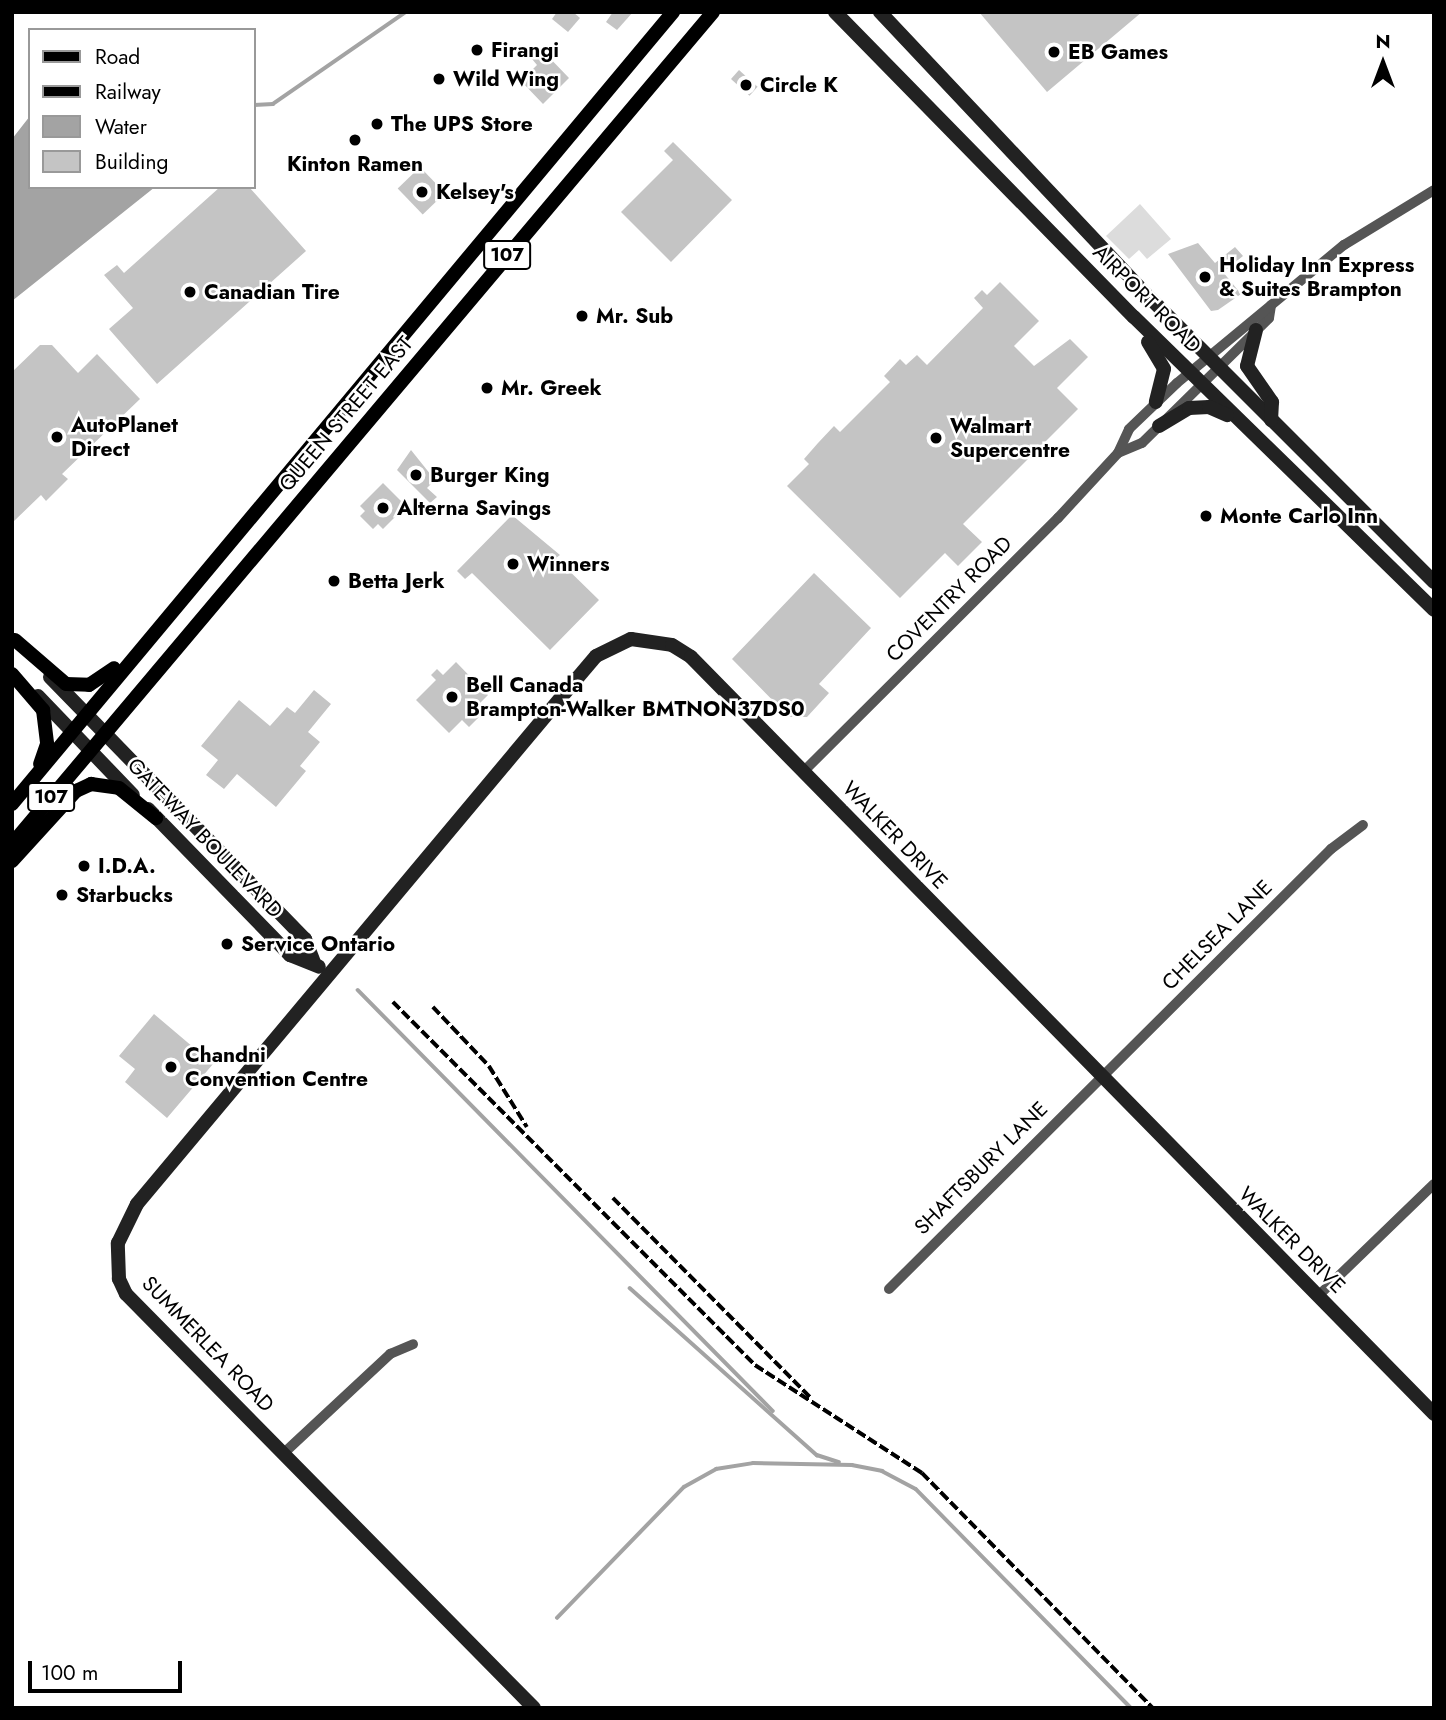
<!DOCTYPE html>
<style>
body{margin:0}
#map{position:relative;width:1446px;height:1720px;overflow:hidden;background:#fff;font-family:Jost,sans-serif}
div>[style]{position:absolute}
.green>*{inset:0;background:#dcdcdc}
.water>*{inset:0;background:#a3a3a3}
.stream>*{height:3.5px;margin:-1.75px;padding:0 1.75px;transform-origin:1.75px;border-radius:1.75px;background:#a3a3a3}
.building>*{inset:0;background:#c4c4c4;transform-origin:0 0}
.street>*{height:10px;margin:-5px;padding:0 5px;transform-origin:5px;border-radius:5px;background:#555}
.secondary>*{height:14px;margin:-7px;padding:0 7px;transform-origin:7px;border-radius:7px;background:#222}
.primary>*{height:14px;margin:-7px;padding:0 7px;transform-origin:7px;border-radius:7px;background:#000}
.rail>*{height:3.5px;margin-top:-1.75px;transform-origin:0;background:repeating-linear-gradient(90deg,#000 0 10px,transparent 0 13.5px)}
.dots>*{width:19px;height:19px;translate:-50% -50%;box-sizing:border-box;border:4px solid #fff;border-radius:50%}
span{translate:-50% -50%;white-space:nowrap;text-align:center;line-height:1.15;-webkit-text-stroke:5px #fff;paint-order:stroke}
.shield-label span{padding:2px 5px;background:#fff;border:2px solid;border-radius:5px;-webkit-text-stroke-width:0}
.shield-label{font-size:19px;color:#000;font-weight:700}
.poi-label{font-size:21px;color:#000;font-weight:700}
.left{translate:0 -50%;text-align:left}
.street-label{font-size:21px;color:#000}
.frame{position:absolute;inset:0;border:14px solid #000;pointer-events:none}
.legend{position:absolute;left:28px;top:28px;width:228px;height:161px;box-sizing:border-box;background:#fff;border:2px solid #999;margin:0;padding:9px 12px;list-style:none;font-size:21px;color:#000}
.legend li{display:flex;align-items:center;gap:14px;height:35px}
.legend b{width:35px;border:2px solid #999}
.north{position:absolute;left:1348px;top:28px;width:70px;height:70px;-webkit-text-stroke:5px #fff;paint-order:stroke;rotate:0deg;font-size:19px;font-weight:700;line-height:28px;text-align:center;color:#000}
.north::after{content:'';display:block;margin:auto;width:24px;height:32px;background:#000;clip-path:polygon(50% 0,100% 100%,50% 72%,0 100%)}
.scale{position:absolute;left:28px;top:1661px;width:154px;height:32px;box-sizing:border-box;border:4px solid #000;border-top:0;padding-left:9px;font-size:21px;line-height:24px;white-space:nowrap;color:#000;-webkit-text-stroke:5px #fff;paint-order:stroke}
</style>
<div id="map">
<div class="green">
<i style="clip-path:polygon(1140px 204px,1171px 239px,1147px 259px,1139px 250px,1129px 259px,1106px 236px)"></i>
</div>
<div class="water">
<i style="clip-path:polygon(30px 116px,30px 187px,155px 187px,12px 301px,12px 139px)"></i>
</div>
<div class="stream">
<i style="left:254px;top:105px;width:19px;rotate:-3deg"></i>
<i style="left:273px;top:104px;width:162px;rotate:-34.7deg"></i>
<i style="left:358px;top:990px;width:591px;rotate:45.41deg"></i>
<i style="left:630px;top:1288px;width:251px;rotate:41.8deg"></i>
<i style="left:817px;top:1455px;width:23px;rotate:18deg"></i>
<i style="left:557px;top:1618px;width:182px;rotate:-45.9deg"></i>
<i style="left:684px;top:1487px;width:37px;rotate:-29deg"></i>
<i style="left:716px;top:1469px;width:37px;rotate:-9deg"></i>
<i style="left:753px;top:1463px;width:99px;rotate:1.2deg"></i>
<i style="left:852px;top:1465px;width:31px;rotate:11deg"></i>
<i style="left:882px;top:1471px;width:38px;rotate:28deg"></i>
<i style="left:916px;top:1489px;width:307px;rotate:45.5deg"></i>
</div>
<div class="building">
<i style="clip-path:polygon(557px 12px,573px 12px,580px 18px,568px 32px,552px 19px)"></i>
<i style="clip-path:polygon(613px 12px,633px 12px,617px 30px,606px 22px)"></i>
<i style="clip-path:polygon(979px 12px,1142px 12px,1047px 92px)"></i>
<i style="clip-path:polygon(543px 51px,569px 78px,543px 104px,521px 81px,537px 65px,532px 59px)"></i>
<i style="left:739px;top:70px;width:25px;height:12px;rotate:42deg"></i>
<i style="clip-path:polygon(673px 142px,732px 200px,671px 262px,621px 212px,673px 160px,664px 151px)"></i>
<i style="left:420px;top:167px;width:36px;height:31px;rotate:46deg"></i>
<i style="clip-path:polygon(220px 187px,249px 187px,306px 251px,157px 384px,109px 329px,133px 308px,104px 275px,117px 265px,124px 273px)"></i>
<i style="clip-path:polygon(1198px 243px,1215px 263px,1235px 247px,1243px 256px,1223px 272px,1241px 294px,1218px 310px,1211px 311px,1168px 254px)"></i>
<i style="clip-path:polygon(1000px 282px,1039px 321px,1014px 346px,1034px 366px,1070px 339px,1088px 357px,1057px 388px,1078px 409px,963px 524px,982px 542px,958px 566px,945px 553px,900px 598px,787px 486px,809px 464px,804px 459px,818px 443px,834px 426px,840px 432px,890px 382px,884px 376px,900px 359px,906px 365px,917px 355px,927px 365px,983px 308px,974px 298px,982px 290px,987px 295px)"></i>
<i style="clip-path:polygon(40px 345px,52px 345px,78px 373px,97px 354px,140px 399px,62px 474px,68px 479px,46px 501px,41px 495px,12px 523px,12px 372px)"></i>
<i style="clip-path:polygon(411px 450px,435px 480px,427px 488px,437px 497px,430px 503px,397px 470px)"></i>
<i style="clip-path:polygon(383px 483px,406px 506px,383px 529px,378px 524px,373px 529px,360px 516px,365px 511px,360px 506px)"></i>
<i style="clip-path:polygon(512px 515px,560px 555px,556px 558px,599px 600px,550px 650px,472px 573px,465px 579px,457px 571px)"></i>
<i style="clip-path:polygon(814px 573px,871px 628px,819px 684px,829px 693px,807px 717px,789px 717px,732px 659px)"></i>
<i style="clip-path:polygon(456px 662px,488px 695px,474px 709px,481px 715px,469px 727px,462px 720px,449px 733px,416px 700px,436px 680px,431px 675px,437px 669px,443px 675px)"></i>
<i style="clip-path:polygon(314px 690px,331px 704px,308px 732px,320px 742px,300px 766px,306px 771px,276px 807px,237px 774px,224px 789px,206px 775px,218px 760px,201px 746px,239px 700px,270px 726px,287px 707px,295px 713px)"></i>
<i style="clip-path:polygon(154px 1014px,213px 1064px,167px 1118px,125px 1082px,135px 1069px,119px 1056px)"></i>
</div>
<div class="street">
<i style="left:1118px;top:453px;width:26px;rotate:-23deg"></i>
<i style="left:1142px;top:443px;width:178px;rotate:-44.5deg"></i>
<i style="left:1269px;top:318px;width:13px;rotate:-81deg"></i>
<i style="left:805px;top:770px;width:357px;rotate:-44.9deg"></i>
<i style="left:1058px;top:518px;width:88px;rotate:-47.3deg"></i>
<i style="left:1118px;top:453px;width:26px;rotate:-65deg"></i>
<i style="left:1129px;top:429px;width:66px;rotate:-43.8deg"></i>
<i style="left:1177px;top:383px;width:217px;rotate:-39.6deg"></i>
<i style="left:1344px;top:245px;width:105px;rotate:-31.4deg"></i>
<i style="left:889px;top:1289px;width:624px;rotate:-44.87deg"></i>
<i style="left:1331px;top:849px;width:40px;rotate:-37deg"></i>
<i style="left:1318px;top:1296px;width:161px;rotate:-44deg"></i>
<i style="left:285px;top:1452px;width:144px;rotate:-43deg"></i>
<i style="left:390px;top:1354px;width:25px;rotate:-23deg"></i>
</div>
<div class="secondary">
<i style="left:835px;top:12px;width:427px;rotate:45.6deg"></i>
<i style="left:1134px;top:317px;width:419px;rotate:44.3deg"></i>
<i style="left:880px;top:12px;width:392px;rotate:46.7deg"></i>
<i style="left:1149px;top:297px;width:403px;rotate:45deg"></i>
<i style="left:1256px;top:330px;width:37px;rotate:104deg"></i>
<i style="left:1247px;top:366px;width:44px;rotate:55.2deg"></i>
<i style="left:1272px;top:402px;width:18px;rotate:93deg"></i>
<i style="left:1148px;top:342px;width:31px;rotate:59deg"></i>
<i style="left:1164px;top:369px;width:34px;rotate:104deg"></i>
<i style="left:1159px;top:426px;width:35px;rotate:-31deg"></i>
<i style="left:1189px;top:408px;width:20px;rotate:-3deg"></i>
<i style="left:1209px;top:407px;width:20px;rotate:24deg"></i>
<i style="left:50px;top:677px;width:366px;rotate:45.8deg"></i>
<i style="left:305px;top:939px;width:26px;rotate:69deg"></i>
<i style="left:38px;top:696px;width:137px;rotate:46.2deg"></i>
<i style="left:148px;top:809px;width:204px;rotate:45.8deg"></i>
<i style="left:290px;top:955px;width:31px;rotate:22deg"></i>
<i style="left:534px;top:1708px;width:581px;rotate:-134.58deg"></i>
<i style="left:126px;top:1294px;width:17px;rotate:-115deg"></i>
<i style="left:119px;top:1279px;width:36px;rotate:-92deg"></i>
<i style="left:118px;top:1243px;width:43px;rotate:-64deg"></i>
<i style="left:137px;top:1204px;width:672px;rotate:-50.07deg"></i>
<i style="left:568px;top:689px;width:43px;rotate:-49.7deg"></i>
<i style="left:596px;top:656px;width:39px;rotate:-26deg"></i>
<i style="left:631px;top:639px;width:41px;rotate:8.3deg"></i>
<i style="left:672px;top:645px;width:22px;rotate:32deg"></i>
<i style="left:691px;top:657px;width:1061px;rotate:45.53deg"></i>
</div>
<div class="primary">
<i style="left:15px;top:640px;width:67px;rotate:40.8deg"></i>
<i style="left:66px;top:684px;width:23px;rotate:2deg"></i>
<i style="left:89px;top:685px;width:30px;rotate:-34deg"></i>
<i style="left:12px;top:674px;width:48px;rotate:49.3deg"></i>
<i style="left:43px;top:710px;width:34px;rotate:83deg"></i>
<i style="left:47px;top:744px;width:21px;rotate:109deg"></i>
<i style="left:12px;top:804px;width:1032px;rotate:-50.15deg"></i>
<i style="left:12px;top:844px;width:1088px;rotate:-49.88deg"></i>
<i style="left:12px;top:861px;width:95px;rotate:-47.6deg"></i>
<i style="left:76px;top:791px;width:17px;rotate:-25deg"></i>
<i style="left:91px;top:784px;width:28px;rotate:8deg"></i>
<i style="left:119px;top:788px;width:48px;rotate:39deg"></i>
</div>
<div class="rail">
<i style="left:393px;top:1002px;width:513px;rotate:45.08deg"></i>
<i style="left:755px;top:1365px;width:199px;rotate:32.9deg"></i>
<i style="left:922px;top:1473px;width:330px;rotate:45.5deg"></i>
<i style="left:433px;top:1007px;width:81px;rotate:46.5deg"></i>
<i style="left:489px;top:1066px;width:72px;rotate:58.1deg"></i>
<i style="left:613px;top:1198px;width:280px;rotate:45.3deg"></i>
</div>
<div class="dots">
<i style="left:477px;top:50px;background:#000"></i>
<i style="left:1054px;top:52px;background:#000"></i>
<i style="left:439px;top:79px;background:#000"></i>
<i style="left:746px;top:85px;background:#000"></i>
<i style="left:377px;top:124px;background:#000"></i>
<i style="left:355px;top:140px;background:#000"></i>
<i style="left:422px;top:192px;background:#000"></i>
<i style="left:1205px;top:277px;background:#000"></i>
<i style="left:190px;top:292px;background:#000"></i>
<i style="left:582px;top:316px;background:#000"></i>
<i style="left:487px;top:388px;background:#000"></i>
<i style="left:57px;top:437px;background:#000"></i>
<i style="left:936px;top:438px;background:#000"></i>
<i style="left:416px;top:475px;background:#000"></i>
<i style="left:383px;top:508px;background:#000"></i>
<i style="left:1206px;top:516px;background:#000"></i>
<i style="left:513px;top:564px;background:#000"></i>
<i style="left:334px;top:581px;background:#000"></i>
<i style="left:452px;top:697px;background:#000"></i>
<i style="left:84px;top:866px;background:#000"></i>
<i style="left:62px;top:895px;background:#000"></i>
<i style="left:227px;top:944px;background:#000"></i>
<i style="left:171px;top:1067px;background:#000"></i>
</div>
<div class="shield-label">
<span style="left:507px;top:255px">107</span>
<span style="left:51px;top:797px">107</span>
</div>
<div class="poi-label">
<span class="left" style="left:491px;top:50px">Firangi</span>
<span class="left" style="left:1068px;top:52px">EB Games</span>
<span class="left" style="left:453px;top:79px">Wild Wing</span>
<span class="left" style="left:760px;top:85px">Circle K</span>
<span class="left" style="left:391px;top:124px">The UPS Store</span>
<span style="left:355px;top:164px">Kinton Ramen</span>
<span class="left" style="left:436px;top:192px">Kelsey's</span>
<span class="left" style="left:1219px;top:277px">Holiday Inn Express<br>&amp; Suites Brampton</span>
<span class="left" style="left:204px;top:292px">Canadian Tire</span>
<span class="left" style="left:596px;top:316px">Mr. Sub</span>
<span class="left" style="left:501px;top:388px">Mr. Greek</span>
<span class="left" style="left:71px;top:437px">AutoPlanet<br>Direct</span>
<span class="left" style="left:950px;top:438px">Walmart<br>Supercentre</span>
<span class="left" style="left:430px;top:475px">Burger King</span>
<span class="left" style="left:397px;top:508px">Alterna Savings</span>
<span class="left" style="left:1220px;top:516px">Monte Carlo Inn</span>
<span class="left" style="left:527px;top:564px">Winners</span>
<span class="left" style="left:348px;top:581px">Betta Jerk</span>
<span class="left" style="left:466px;top:697px">Bell Canada<br>Brampton-Walker BMTNON37DS0</span>
<span class="left" style="left:98px;top:866px">I.D.A.</span>
<span class="left" style="left:76px;top:895px">Starbucks</span>
<span class="left" style="left:241px;top:944px">Service Ontario</span>
<span class="left" style="left:185px;top:1067px">Chandni<br>Convention Centre</span>
</div>
<div class="street-label">
<span style="left:1147px;top:299px;rotate:45deg">AIRPORT ROAD</span>
<span style="left:346px;top:414px;rotate:-50deg">QUEEN STREET EAST</span>
<span style="left:949px;top:599px;rotate:-45deg">COVENTRY ROAD</span>
<span style="left:895px;top:835px;rotate:46deg">WALKER DRIVE</span>
<span style="left:205px;top:838px;rotate:46deg">GATEWAY BOULEVARD</span>
<span style="left:1217px;top:935px;rotate:-45deg">CHELSEA LANE</span>
<span style="left:981px;top:1168px;rotate:-45deg">SHAFTSBURY LANE</span>
<span style="left:1292px;top:1240px;rotate:45deg">WALKER DRIVE</span>
<span style="left:208px;top:1344px;rotate:46deg">SUMMERLEA ROAD</span>
</div>
<div class="frame"></div>
<ul class="legend">
<li><b style="height:9px;background:#000"></b>Road</li>
<li><b style="height:9px;background:#000"></b>Railway</li>
<li><b style="height:19px;background:#a3a3a3"></b>Water</li>
<li><b style="height:19px;background:#c4c4c4"></b>Building</li>
</ul>
<div class="north">N</div>
<div class="scale">100 m</div>
</div>
